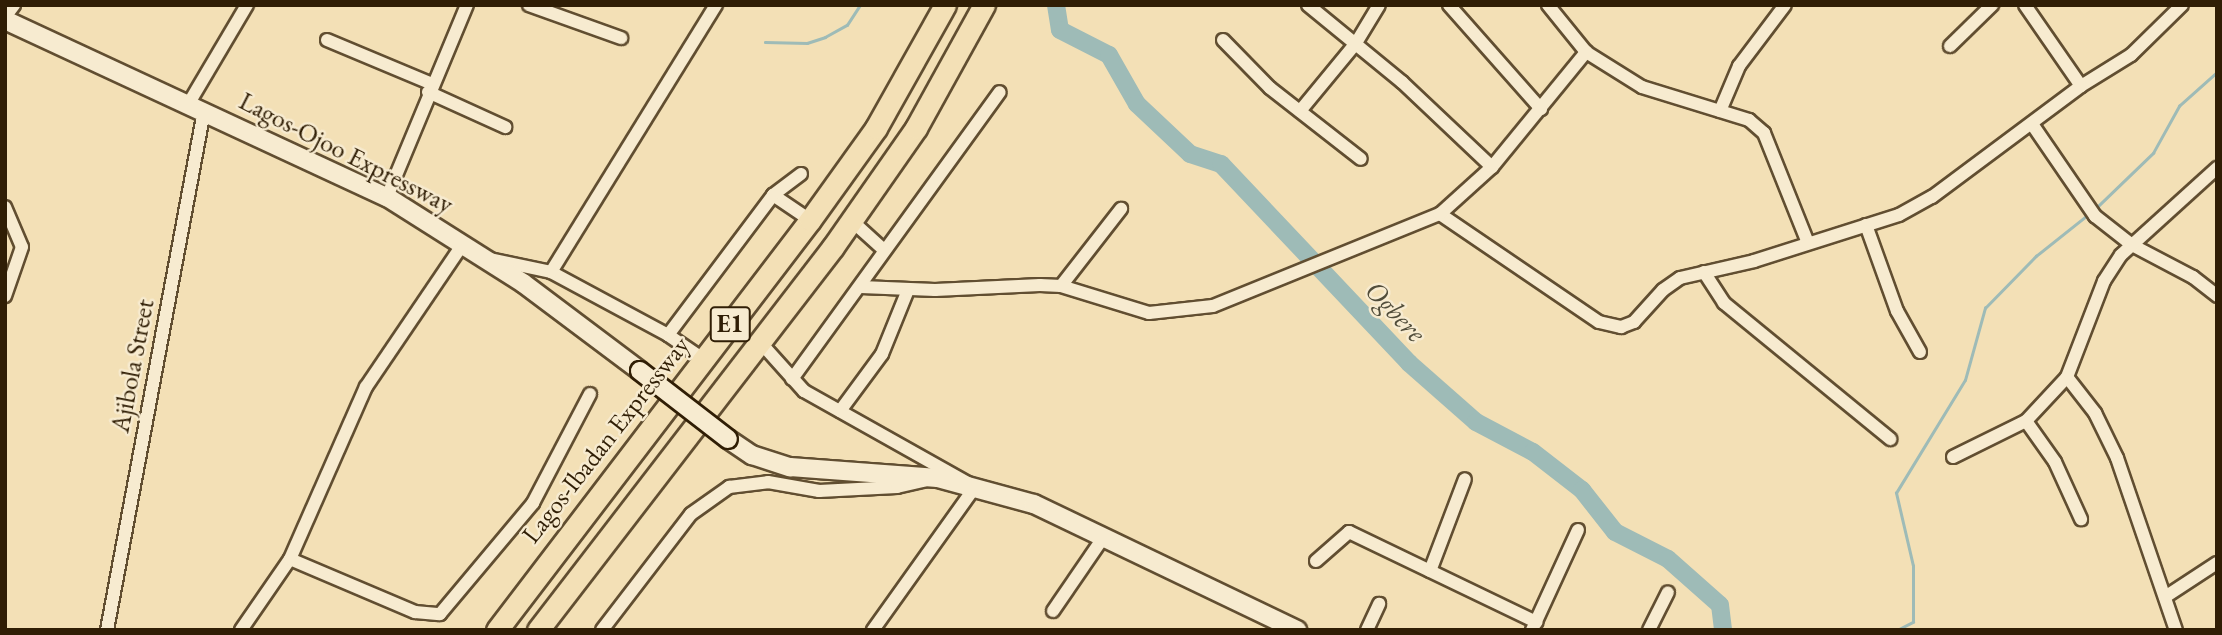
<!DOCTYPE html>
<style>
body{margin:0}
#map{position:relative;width:2222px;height:635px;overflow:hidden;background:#f3e0b6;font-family:"EB Garamond",serif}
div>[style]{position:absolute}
.stream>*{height:2.5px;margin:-1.25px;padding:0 1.25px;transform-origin:1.25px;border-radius:1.25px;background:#9ebbb7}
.river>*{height:18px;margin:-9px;padding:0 9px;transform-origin:9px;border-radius:9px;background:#9ebbb7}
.roads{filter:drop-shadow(2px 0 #614e31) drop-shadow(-2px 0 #614e31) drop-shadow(0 2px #614e31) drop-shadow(0 -2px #614e31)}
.street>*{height:12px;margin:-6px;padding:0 6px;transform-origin:6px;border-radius:6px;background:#f7ebd0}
.secondary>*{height:18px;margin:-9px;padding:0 9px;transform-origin:9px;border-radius:9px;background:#f7ebd0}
.highway>*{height:21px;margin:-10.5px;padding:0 10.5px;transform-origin:10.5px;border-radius:10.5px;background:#f3e0b6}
.bridges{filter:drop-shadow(2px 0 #301e05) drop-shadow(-2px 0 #301e05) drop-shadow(0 2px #301e05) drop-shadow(0 -2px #301e05)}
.secondary-bridge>*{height:18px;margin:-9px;padding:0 9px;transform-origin:9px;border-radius:9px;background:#f7ebd0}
span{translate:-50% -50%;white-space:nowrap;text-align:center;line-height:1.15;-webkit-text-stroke:5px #f7ebd0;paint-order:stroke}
.shield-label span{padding:2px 5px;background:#f7ebd0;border:2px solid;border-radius:5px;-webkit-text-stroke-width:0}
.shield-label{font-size:24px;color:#301e05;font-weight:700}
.street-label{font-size:26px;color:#301e05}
.water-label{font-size:28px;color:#514d3a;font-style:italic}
.frame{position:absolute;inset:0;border:7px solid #301e05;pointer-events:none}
</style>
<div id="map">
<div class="stream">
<i style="left:765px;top:42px;width:42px;rotate:1.4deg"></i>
<i style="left:807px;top:43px;width:19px;rotate:-18deg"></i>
<i style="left:825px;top:37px;width:25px;rotate:-29deg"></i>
<i style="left:847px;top:25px;width:24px;rotate:-57deg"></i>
<i style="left:2095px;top:209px;width:81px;rotate:-44deg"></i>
<i style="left:2153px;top:153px;width:54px;rotate:-61deg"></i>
<i style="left:2179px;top:106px;width:51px;rotate:-41.8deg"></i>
<i style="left:1897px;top:630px;width:18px;rotate:-27deg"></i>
<i style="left:1913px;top:622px;width:56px;rotate:-90deg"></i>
<i style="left:1913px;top:566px;width:75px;rotate:-103.1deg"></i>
<i style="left:1896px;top:493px;width:132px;rotate:-58.6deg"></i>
<i style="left:1965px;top:380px;width:75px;rotate:-74.5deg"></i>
<i style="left:1985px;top:308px;width:73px;rotate:-45.6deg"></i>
<i style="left:2036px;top:256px;width:69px;rotate:-38.5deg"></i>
</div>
<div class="river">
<i style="left:1056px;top:5px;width:25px;rotate:81deg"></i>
<i style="left:1060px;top:30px;width:55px;rotate:27deg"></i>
<i style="left:1109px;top:55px;width:56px;rotate:60.3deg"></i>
<i style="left:1137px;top:104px;width:73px;rotate:43.3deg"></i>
<i style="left:1190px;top:154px;width:33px;rotate:18deg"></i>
<i style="left:1221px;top:164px;width:274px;rotate:46.6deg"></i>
<i style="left:1409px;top:363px;width:89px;rotate:41.4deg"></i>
<i style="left:1476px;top:422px;width:64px;rotate:27.8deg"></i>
<i style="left:1533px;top:452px;width:62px;rotate:37.8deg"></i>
<i style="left:1582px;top:490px;width:53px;rotate:51.8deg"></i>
<i style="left:1615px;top:532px;width:59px;rotate:27deg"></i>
<i style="left:1668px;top:559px;width:69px;rotate:41.5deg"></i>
<i style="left:1720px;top:605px;width:25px;rotate:83deg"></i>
</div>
<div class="roads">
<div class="street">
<i style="left:529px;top:5px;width:98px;rotate:19.7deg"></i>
<i style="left:1308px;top:5px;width:122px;rotate:39.3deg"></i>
<i style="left:1402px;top:82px;width:124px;rotate:43.4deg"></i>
<i style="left:1449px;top:5px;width:139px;rotate:48.5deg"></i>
<i style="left:1548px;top:5px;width:60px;rotate:51deg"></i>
<i style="left:1586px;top:52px;width:66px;rotate:32deg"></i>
<i style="left:1642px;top:87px;width:112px;rotate:17.1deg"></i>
<i style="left:1749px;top:120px;width:20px;rotate:41deg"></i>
<i style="left:1764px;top:133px;width:118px;rotate:68.2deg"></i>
<i style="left:5px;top:17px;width:15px;rotate:-53deg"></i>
<i style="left:327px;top:40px;width:114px;rotate:22.7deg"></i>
<i style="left:1223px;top:40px;width:67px;rotate:45.6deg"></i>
<i style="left:1270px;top:88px;width:115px;rotate:38deg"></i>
<i style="left:1950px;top:46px;width:59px;rotate:-44.3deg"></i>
<i style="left:2081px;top:86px;width:59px;rotate:-31.8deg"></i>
<i style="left:2131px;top:55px;width:71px;rotate:-44.4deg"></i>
<i style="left:428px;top:92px;width:85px;rotate:24.4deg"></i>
<i style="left:189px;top:103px;width:114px;rotate:-59.4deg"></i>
<i style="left:1300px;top:111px;width:88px;rotate:-50.5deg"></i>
<i style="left:1356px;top:43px;width:44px;rotate:-58.8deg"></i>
<i style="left:1720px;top:111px;width:49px;rotate:-67.1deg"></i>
<i style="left:1739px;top:66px;width:76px;rotate:-53deg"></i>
<i style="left:2032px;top:124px;width:112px;rotate:55.6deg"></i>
<i style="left:2095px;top:216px;width:47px;rotate:38.1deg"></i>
<i style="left:2132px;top:245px;width:69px;rotate:27.7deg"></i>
<i style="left:2193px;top:277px;width:31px;rotate:38deg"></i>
<i style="left:773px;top:195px;width:45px;rotate:34deg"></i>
<i style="left:387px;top:197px;width:208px;rotate:-67.4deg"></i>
<i style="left:5px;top:207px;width:43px;rotate:67deg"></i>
<i style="left:22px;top:247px;width:52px;rotate:109.1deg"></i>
<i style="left:1440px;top:214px;width:192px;rotate:34.2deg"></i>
<i style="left:1599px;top:322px;width:23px;rotate:13deg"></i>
<i style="left:1621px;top:327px;width:14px;rotate:-21deg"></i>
<i style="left:1634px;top:322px;width:43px;rotate:-47.8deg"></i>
<i style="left:1663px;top:290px;width:21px;rotate:-35deg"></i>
<i style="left:1680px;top:278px;width:76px;rotate:-12.9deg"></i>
<i style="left:1754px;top:261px;width:152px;rotate:-17.6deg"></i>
<i style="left:1899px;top:215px;width:38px;rotate:-29deg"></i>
<i style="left:1932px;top:197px;width:186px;rotate:-36.7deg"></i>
<i style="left:2081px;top:86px;width:98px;rotate:-124.7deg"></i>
<i style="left:852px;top:221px;width:43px;rotate:42.2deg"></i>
<i style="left:1866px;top:225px;width:91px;rotate:70.2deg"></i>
<i style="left:1897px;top:311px;width:47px;rotate:60.7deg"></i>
<i style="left:490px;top:259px;width:62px;rotate:12deg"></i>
<i style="left:551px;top:272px;width:133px;rotate:28.3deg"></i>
<i style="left:668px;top:335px;width:42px;rotate:34.4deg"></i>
<i style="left:551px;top:272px;width:314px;rotate:-58.3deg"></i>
<i style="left:1704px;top:272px;width:37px;rotate:57deg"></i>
<i style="left:1724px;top:303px;width:215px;rotate:39.3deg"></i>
<i style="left:1061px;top:286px;width:98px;rotate:-52.1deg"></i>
<i style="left:861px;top:287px;width:74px;rotate:2.3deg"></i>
<i style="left:935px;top:290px;width:105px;rotate:-2.7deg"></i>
<i style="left:1040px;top:285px;width:21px;rotate:3deg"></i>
<i style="left:1061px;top:286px;width:92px;rotate:17.1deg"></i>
<i style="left:1149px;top:313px;width:64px;rotate:-6.2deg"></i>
<i style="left:1213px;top:306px;width:245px;rotate:-22.1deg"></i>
<i style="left:1440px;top:214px;width:70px;rotate:-42.1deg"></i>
<i style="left:1492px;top:167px;width:149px;rotate:-50.7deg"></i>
<i style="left:668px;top:335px;width:175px;rotate:-53.1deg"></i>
<i style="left:773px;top:195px;width:35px;rotate:-37deg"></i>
<i style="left:760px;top:342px;width:66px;rotate:48.1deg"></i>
<i style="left:804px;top:391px;width:196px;rotate:29.3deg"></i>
<i style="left:975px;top:487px;width:176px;rotate:125.5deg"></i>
<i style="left:2067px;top:377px;width:46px;rotate:52.1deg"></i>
<i style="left:2095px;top:413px;width:50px;rotate:63.9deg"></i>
<i style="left:2117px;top:458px;width:182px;rotate:71.1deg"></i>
<i style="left:792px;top:379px;width:354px;rotate:-54.1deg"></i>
<i style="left:840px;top:411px;width:71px;rotate:-53.6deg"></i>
<i style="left:882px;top:354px;width:69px;rotate:-67.9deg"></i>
<i style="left:2026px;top:421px;width:50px;rotate:54.7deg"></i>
<i style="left:2055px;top:462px;width:63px;rotate:65.5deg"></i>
<i style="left:1953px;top:457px;width:81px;rotate:-26.3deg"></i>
<i style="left:2026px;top:421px;width:60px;rotate:-47deg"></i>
<i style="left:2067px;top:377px;width:103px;rotate:-68.9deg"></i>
<i style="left:2104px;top:281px;width:31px;rotate:-57deg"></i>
<i style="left:2121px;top:255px;width:130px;rotate:-42.2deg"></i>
<i style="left:290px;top:559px;width:136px;rotate:23deg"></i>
<i style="left:415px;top:612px;width:25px;rotate:5deg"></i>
<i style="left:440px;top:614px;width:145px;rotate:-50deg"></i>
<i style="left:533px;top:503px;width:123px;rotate:-62.4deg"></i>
<i style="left:1316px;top:561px;width:44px;rotate:-41.3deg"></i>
<i style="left:1349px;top:532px;width:208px;rotate:25.7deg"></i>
<i style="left:1430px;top:571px;width:98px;rotate:-69.2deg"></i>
<i style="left:2165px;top:597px;width:62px;rotate:-33.2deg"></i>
<i style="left:1053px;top:611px;width:88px;rotate:-55.6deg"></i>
<i style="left:107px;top:630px;width:528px;rotate:-79.41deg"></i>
<i style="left:241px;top:630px;width:86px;rotate:-55.4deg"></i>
<i style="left:290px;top:559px;width:188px;rotate:-66.2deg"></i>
<i style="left:366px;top:387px;width:173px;rotate:-55.9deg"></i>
<i style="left:602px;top:630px;width:146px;rotate:-52.5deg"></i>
<i style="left:691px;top:514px;width:47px;rotate:-35.4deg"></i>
<i style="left:729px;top:487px;width:39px;rotate:-7deg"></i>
<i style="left:768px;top:482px;width:52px;rotate:10deg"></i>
<i style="left:819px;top:491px;width:78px;rotate:-2.9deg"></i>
<i style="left:897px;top:487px;width:28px;rotate:-13deg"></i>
<i style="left:1367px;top:630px;width:29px;rotate:-65deg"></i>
<i style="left:1532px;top:630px;width:110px;rotate:-65.3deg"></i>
<i style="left:1649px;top:630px;width:42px;rotate:-63.4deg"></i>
</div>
<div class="secondary">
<i style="left:5px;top:20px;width:421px;rotate:24.9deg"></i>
<i style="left:387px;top:197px;width:161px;rotate:32.3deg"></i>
<i style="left:523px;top:283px;width:146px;rotate:36.9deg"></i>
<i style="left:728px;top:439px;width:29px;rotate:34deg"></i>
<i style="left:752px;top:455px;width:40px;rotate:18deg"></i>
<i style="left:790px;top:467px;width:148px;rotate:4.3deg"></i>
<i style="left:938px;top:478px;width:99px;rotate:15.2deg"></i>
<i style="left:1034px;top:504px;width:292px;rotate:25.6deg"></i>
</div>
<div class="highway">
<i style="left:497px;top:630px;width:516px;rotate:-52.64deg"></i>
<i style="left:810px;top:220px;width:113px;rotate:-54.3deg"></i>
<i style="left:876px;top:128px;width:141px;rotate:-60.7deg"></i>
<i style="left:538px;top:630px;width:483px;rotate:-52.4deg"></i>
<i style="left:833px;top:247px;width:145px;rotate:-55.1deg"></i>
<i style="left:916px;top:128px;width:141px;rotate:-61.1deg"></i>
</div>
</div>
<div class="bridges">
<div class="secondary-bridge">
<i style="left:640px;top:371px;width:111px;rotate:37.7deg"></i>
</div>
</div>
<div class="shield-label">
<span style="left:730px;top:324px">E1</span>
</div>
<div class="street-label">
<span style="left:346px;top:153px;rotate:27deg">Lagos-Ojoo Expressway</span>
<span style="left:133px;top:366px;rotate:-79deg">Ajibola Street</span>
<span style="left:606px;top:440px;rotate:-52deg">Lagos-Ibadan Expressway</span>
</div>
<div class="water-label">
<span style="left:1396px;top:311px;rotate:46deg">Ogbere</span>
</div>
<div class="frame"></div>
</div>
